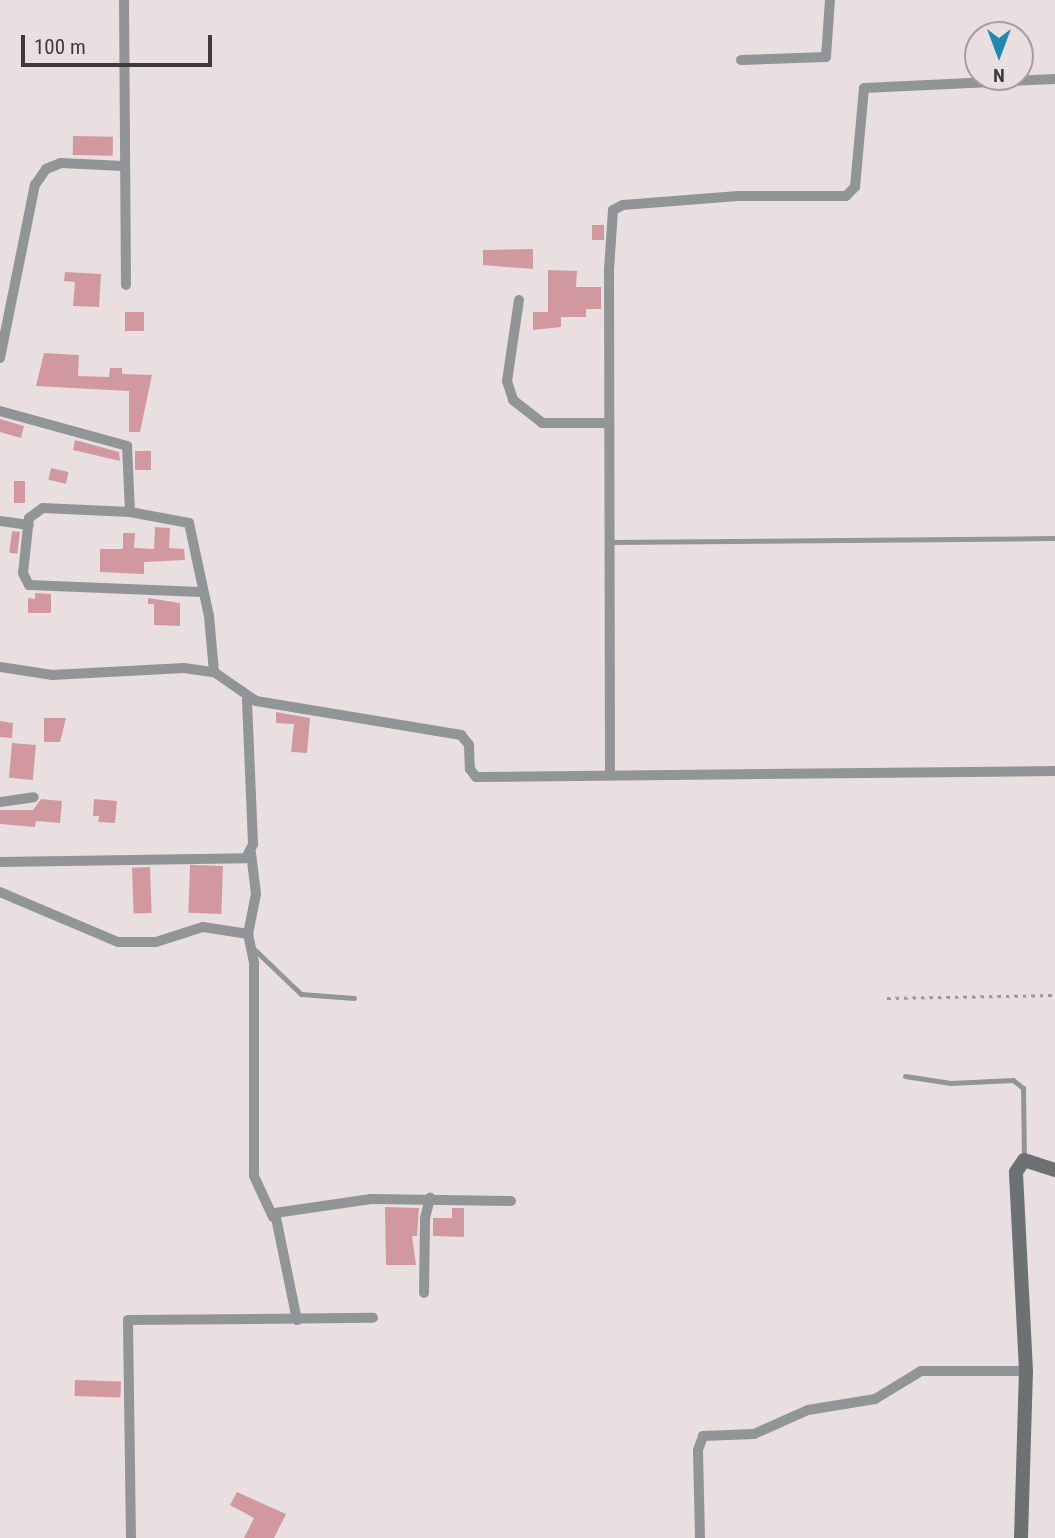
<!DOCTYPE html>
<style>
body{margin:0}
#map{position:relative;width:1055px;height:1538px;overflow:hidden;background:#e9dfe0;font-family:"Roboto Condensed",sans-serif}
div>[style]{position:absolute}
.building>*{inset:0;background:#d1999f;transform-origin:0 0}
.path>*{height:2.5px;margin-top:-1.25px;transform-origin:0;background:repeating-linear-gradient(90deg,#9e9798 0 3.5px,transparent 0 8.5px)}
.service>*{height:5px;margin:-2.5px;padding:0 2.5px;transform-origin:2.5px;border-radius:2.5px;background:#929597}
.minor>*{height:10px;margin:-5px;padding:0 5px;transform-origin:5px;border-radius:5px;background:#929597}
.secondary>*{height:14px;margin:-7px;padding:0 7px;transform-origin:7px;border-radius:7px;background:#6c7173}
span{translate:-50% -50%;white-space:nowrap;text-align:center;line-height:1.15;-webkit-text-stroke:7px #e9dfe0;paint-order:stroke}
.north{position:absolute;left:964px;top:21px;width:70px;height:70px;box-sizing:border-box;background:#e9dfe0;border:2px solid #a59d9e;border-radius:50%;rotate:180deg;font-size:19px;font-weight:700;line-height:28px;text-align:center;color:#3f3b3c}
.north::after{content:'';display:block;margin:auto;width:24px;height:32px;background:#2088b0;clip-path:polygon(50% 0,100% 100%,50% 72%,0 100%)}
.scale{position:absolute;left:21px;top:35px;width:191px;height:32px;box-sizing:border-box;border:4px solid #3f3b3c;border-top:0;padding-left:9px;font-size:21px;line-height:24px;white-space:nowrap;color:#3f3b3c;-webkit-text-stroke:5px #e9dfe0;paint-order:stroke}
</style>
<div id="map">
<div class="building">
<i style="left:73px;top:136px;width:40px;height:19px;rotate:1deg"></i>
<i style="left:592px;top:225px;width:12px;height:15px"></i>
<i style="clip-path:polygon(533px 249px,533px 269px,483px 265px,483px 250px)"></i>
<i style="clip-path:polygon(548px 270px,577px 271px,576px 287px,601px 287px,601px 309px,586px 309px,586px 317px,561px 317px,561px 327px,533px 330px,533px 312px,548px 312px)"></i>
<i style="clip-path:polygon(65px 272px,101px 274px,99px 307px,73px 306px,75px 282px,64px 281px)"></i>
<i style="left:125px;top:312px;width:19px;height:19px"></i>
<i style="clip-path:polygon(44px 353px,79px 355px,78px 376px,109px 377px,110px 368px,122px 368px,122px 374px,152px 375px,140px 432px,129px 432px,129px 391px,36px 386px)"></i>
<i style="clip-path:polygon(0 419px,24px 426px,21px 438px,0 432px)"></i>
<i style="clip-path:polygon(75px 440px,119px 452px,120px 461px,73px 450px)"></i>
<i style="left:135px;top:451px;width:16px;height:19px"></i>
<i style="left:51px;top:468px;width:18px;height:12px;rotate:13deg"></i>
<i style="left:14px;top:481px;width:11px;height:22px"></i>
<i style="clip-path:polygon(155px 527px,170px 528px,169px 548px,184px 549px,185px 560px,144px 562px,144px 574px,100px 572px,100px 549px,123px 549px,123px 533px,135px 533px,134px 548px,154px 549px)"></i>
<i style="left:12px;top:531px;width:8px;height:22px;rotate:7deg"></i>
<i style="clip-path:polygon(35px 593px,51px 594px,51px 613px,28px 613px,28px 598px,35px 599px)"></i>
<i style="clip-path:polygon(148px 598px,180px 603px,180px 626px,154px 625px,154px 604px,148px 604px)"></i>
<i style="clip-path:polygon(276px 712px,310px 718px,307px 753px,291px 752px,294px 724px,276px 723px)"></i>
<i style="clip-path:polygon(44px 718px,66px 718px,60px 742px,44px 742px)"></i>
<i style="clip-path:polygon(0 721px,13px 723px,12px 738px,0 737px)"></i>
<i style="left:12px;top:743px;width:24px;height:35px;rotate:5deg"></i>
<i style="clip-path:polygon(41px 799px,62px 801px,60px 823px,36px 821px,35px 827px,0 824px,0 810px,33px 810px)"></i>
<i style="clip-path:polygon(94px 799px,117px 801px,115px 823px,98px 822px,99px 816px,93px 816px)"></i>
<i style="left:223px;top:866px;width:48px;height:33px;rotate:92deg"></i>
<i style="left:150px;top:867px;width:46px;height:18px;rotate:88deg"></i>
<i style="clip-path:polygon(385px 1207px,419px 1208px,417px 1236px,412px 1236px,416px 1265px,386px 1265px)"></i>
<i style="clip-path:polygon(452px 1208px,464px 1208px,464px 1237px,433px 1236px,433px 1218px,452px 1218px)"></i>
<i style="left:75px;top:1380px;width:46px;height:16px;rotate:2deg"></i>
<i style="clip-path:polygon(237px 1492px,286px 1514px,274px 1538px,244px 1538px,254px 1518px,230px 1505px)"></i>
</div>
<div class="path">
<i style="left:887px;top:998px;width:168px;rotate:-1deg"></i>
</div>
<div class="service">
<i style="left:610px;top:542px;width:445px;rotate:-0.5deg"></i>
<i style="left:254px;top:949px;width:65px;rotate:43.8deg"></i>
<i style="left:301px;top:994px;width:53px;rotate:4.3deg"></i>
<i style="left:905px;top:1076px;width:46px;rotate:8.8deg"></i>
<i style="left:950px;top:1083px;width:63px;rotate:-2.7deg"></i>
<i style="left:1013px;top:1080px;width:13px;rotate:39deg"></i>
<i style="left:1023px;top:1088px;width:72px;rotate:89.2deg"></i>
</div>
<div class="minor">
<i style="left:124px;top:0;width:285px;rotate:89.6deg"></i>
<i style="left:741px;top:60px;width:85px;rotate:-2deg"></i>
<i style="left:826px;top:57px;width:57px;rotate:-86deg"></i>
<i style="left:519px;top:300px;width:82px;rotate:98.4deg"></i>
<i style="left:507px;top:381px;width:20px;rotate:72deg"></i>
<i style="left:513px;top:400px;width:37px;rotate:38deg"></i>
<i style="left:542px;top:423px;width:67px"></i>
<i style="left:0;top:358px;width:177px;rotate:-78.6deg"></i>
<i style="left:35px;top:185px;width:19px;rotate:-55deg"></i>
<i style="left:46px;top:169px;width:16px;rotate:-22deg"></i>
<i style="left:61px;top:163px;width:62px;rotate:2.8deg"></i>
<i style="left:0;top:411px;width:132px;rotate:15.4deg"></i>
<i style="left:127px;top:446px;width:66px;rotate:87.4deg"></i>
<i style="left:0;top:521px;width:29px;rotate:8deg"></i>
<i style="left:201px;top:592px;width:172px;rotate:-177.7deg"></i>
<i style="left:29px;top:585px;width:13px;rotate:-117deg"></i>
<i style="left:23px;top:573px;width:55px;rotate:-83.8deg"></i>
<i style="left:29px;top:518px;width:17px;rotate:-36deg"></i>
<i style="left:43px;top:508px;width:87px;rotate:2.6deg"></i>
<i style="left:130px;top:512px;width:60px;rotate:10.6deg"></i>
<i style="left:189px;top:523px;width:95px;rotate:77.9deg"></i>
<i style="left:209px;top:616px;width:56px;rotate:84.9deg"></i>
<i style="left:0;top:667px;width:53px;rotate:8.7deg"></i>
<i style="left:52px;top:675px;width:132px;rotate:-3deg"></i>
<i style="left:184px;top:668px;width:30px;rotate:8deg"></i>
<i style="left:214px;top:672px;width:51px;rotate:34.6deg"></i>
<i style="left:256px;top:701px;width:208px;rotate:9.4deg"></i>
<i style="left:461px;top:735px;width:13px;rotate:51deg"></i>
<i style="left:469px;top:745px;width:24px;rotate:88deg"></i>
<i style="left:470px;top:769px;width:10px;rotate:53deg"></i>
<i style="left:476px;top:777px;width:579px;rotate:-0.59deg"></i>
<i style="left:610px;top:774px;width:504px;rotate:-90.11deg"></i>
<i style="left:609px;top:270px;width:60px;rotate:-86.2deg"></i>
<i style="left:613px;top:210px;width:11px;rotate:-27deg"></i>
<i style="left:623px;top:205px;width:115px;rotate:-4.5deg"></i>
<i style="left:738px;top:196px;width:108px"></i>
<i style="left:846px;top:196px;width:13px;rotate:-45deg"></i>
<i style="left:855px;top:187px;width:99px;rotate:-84.8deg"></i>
<i style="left:864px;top:88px;width:191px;rotate:-2.7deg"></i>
<i style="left:0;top:802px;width:34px;rotate:-8deg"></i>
<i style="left:251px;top:853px;width:41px;rotate:83deg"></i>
<i style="left:256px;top:894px;width:41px;rotate:101.3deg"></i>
<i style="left:248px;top:934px;width:30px;rotate:78deg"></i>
<i style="left:254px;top:963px;width:213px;rotate:90deg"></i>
<i style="left:254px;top:1176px;width:45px;rotate:65.1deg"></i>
<i style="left:0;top:862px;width:246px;rotate:-0.9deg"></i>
<i style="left:246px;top:858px;width:16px;rotate:-63deg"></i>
<i style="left:253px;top:844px;width:145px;rotate:-92.4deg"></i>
<i style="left:0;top:892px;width:128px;rotate:23deg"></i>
<i style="left:118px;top:942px;width:38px"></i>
<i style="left:156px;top:942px;width:49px;rotate:-17.7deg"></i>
<i style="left:203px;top:927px;width:46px;rotate:8.8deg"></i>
<i style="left:424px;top:1293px;width:75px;rotate:-89.2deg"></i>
<i style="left:425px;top:1218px;width:21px;rotate:-76deg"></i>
<i style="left:297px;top:1320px;width:109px;rotate:-101.6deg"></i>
<i style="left:275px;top:1213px;width:97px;rotate:-8.3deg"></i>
<i style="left:371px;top:1199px;width:140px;rotate:0.8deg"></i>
<i style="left:131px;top:1538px;width:218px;rotate:-90.8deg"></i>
<i style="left:128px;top:1320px;width:245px;rotate:-0.5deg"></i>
<i style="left:700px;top:1538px;width:88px;rotate:-91.3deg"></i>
<i style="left:698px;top:1450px;width:15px;rotate:-70deg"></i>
<i style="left:703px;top:1436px;width:51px;rotate:-2.2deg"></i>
<i style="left:754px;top:1434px;width:59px;rotate:-24deg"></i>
<i style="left:808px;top:1410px;width:68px;rotate:-9.3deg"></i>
<i style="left:875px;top:1399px;width:54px;rotate:-31.3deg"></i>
<i style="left:921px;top:1371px;width:105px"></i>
</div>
<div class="secondary">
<i style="left:1021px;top:1538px;width:167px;rotate:-88.3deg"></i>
<i style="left:1026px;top:1371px;width:199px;rotate:-92.9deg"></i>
<i style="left:1016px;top:1172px;width:14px;rotate:-56deg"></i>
<i style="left:1024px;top:1160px;width:33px;rotate:18deg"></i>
</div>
<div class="north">N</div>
<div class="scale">100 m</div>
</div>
